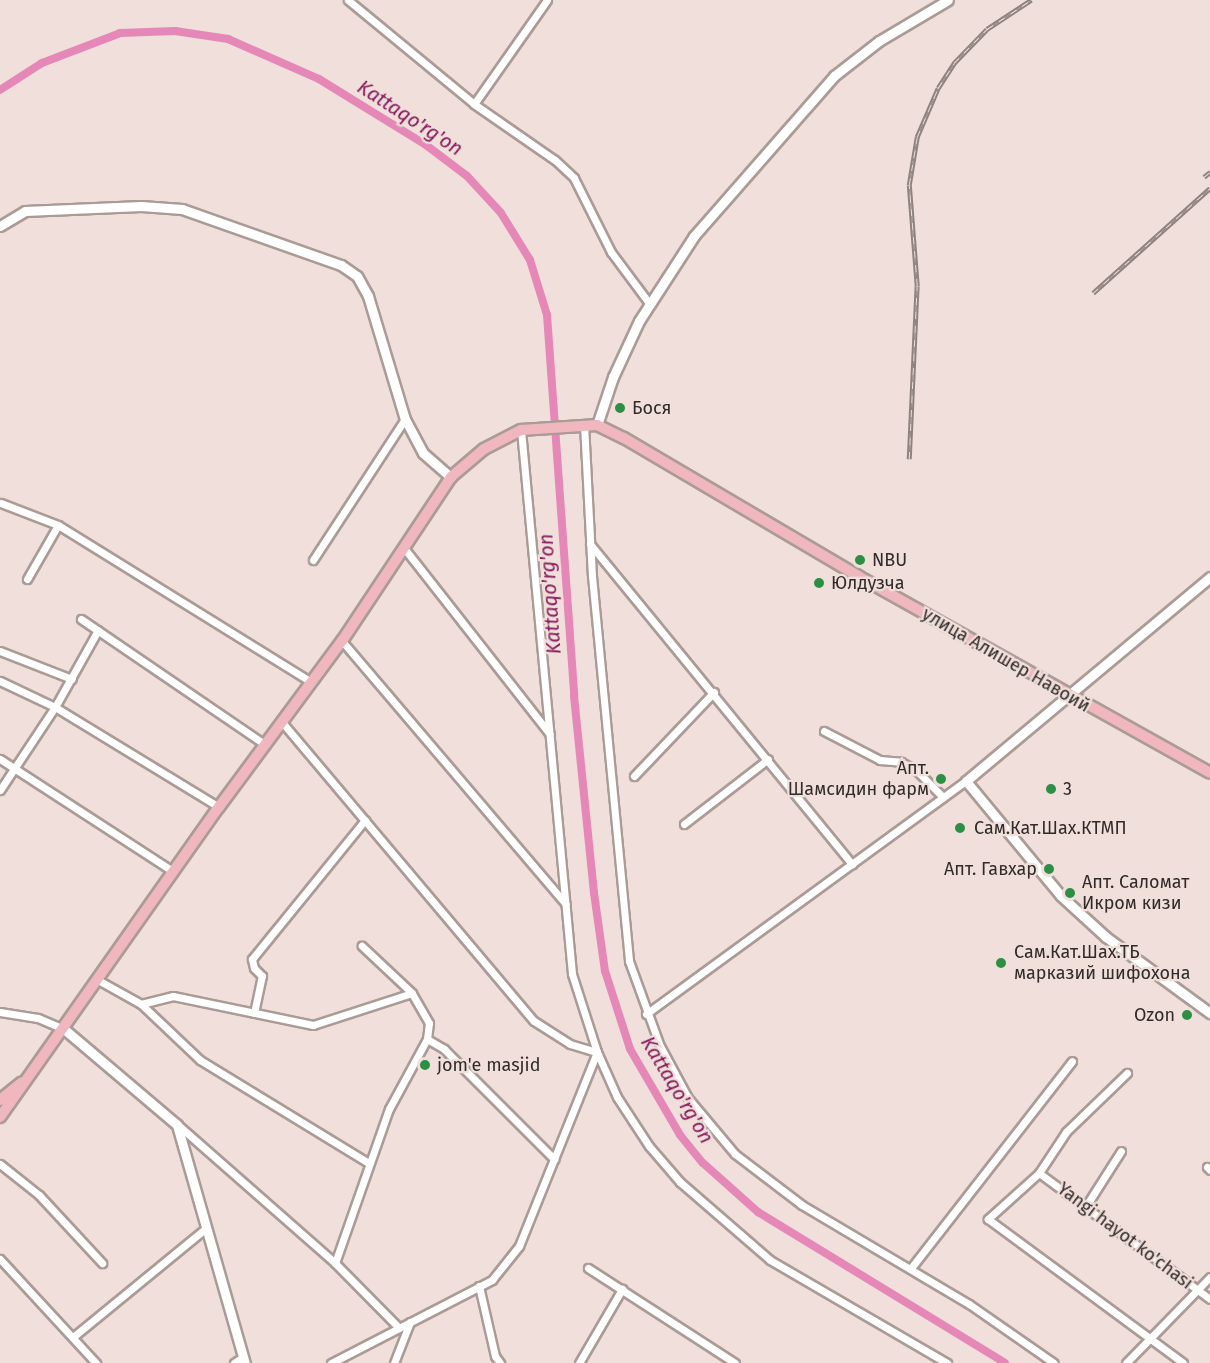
<!DOCTYPE html>
<meta charset="utf-8">
<style>
body{margin:0}
#map{position:relative;width:1210px;height:1363px;overflow:hidden;background:#f0dfda;font-family:"Fira Sans",sans-serif}
div>[style]{position:absolute}
.canal>*{height:8px;margin:-4px;padding:0 4px;transform-origin:4px;border-radius:4px;background:#e588b7}
.roads{filter:drop-shadow(2px 0 #ab9b96) drop-shadow(-2px 0 #ab9b96) drop-shadow(0 2px #ab9b96) drop-shadow(0 -2px #ab9b96)}
.street>*{height:7px;margin:-3.5px;padding:0 3.5px;transform-origin:3.5px;border-radius:3.5px;background:#fff}
.secondary>*{height:9px;margin:-4.5px;padding:0 4.5px;transform-origin:4.5px;border-radius:4.5px;background:#fff}
.primary>*{height:10px;margin:-5px;padding:0 5px;transform-origin:5px;border-radius:5px;background:#f1b7bf}
.rail>*{height:4.5px;margin-top:-2.25px;transform-origin:0;background:repeating-linear-gradient(90deg,#f0dfda 0 7px,#8f8380 0 14px);box-sizing:border-box;border-block:2px solid #8f8380}
.dots>*{width:16px;height:16px;translate:-50% -50%;box-sizing:border-box;border:3px solid #f0dfda;border-radius:50%}
span{translate:-50% -50%;white-space:nowrap;text-align:center;line-height:1.15;-webkit-text-stroke:4.5px #f0dfda;paint-order:stroke}
.poi-label{font-size:18px;color:#312b29}
.left{translate:0 -50%;text-align:left}
.right{translate:-100% -50%;text-align:right}
.street-label{font-size:18px;color:#312b29}
.water-label{font-size:20px;color:#86195b;font-style:italic}
</style>
<div id="map">
<div class="canal">
<i style="left:0;top:90px;width:50px;rotate:-32.7deg"></i>
<i style="left:42px;top:63px;width:84px;rotate:-21deg"></i>
<i style="left:120px;top:33px;width:55px;rotate:-2.1deg"></i>
<i style="left:175px;top:31px;width:54px;rotate:8.6deg"></i>
<i style="left:228px;top:39px;width:99px;rotate:23.7deg"></i>
<i style="left:319px;top:79px;width:126px;rotate:31.7deg"></i>
<i style="left:426px;top:145px;width:51px;rotate:37.1deg"></i>
<i style="left:467px;top:176px;width:50px;rotate:47.4deg"></i>
<i style="left:501px;top:213px;width:55px;rotate:58.3deg"></i>
<i style="left:530px;top:260px;width:58px;rotate:72.8deg"></i>
<i style="left:547px;top:315px;width:382px;rotate:85.9deg"></i>
<i style="left:574px;top:696px;width:198px;rotate:84.2deg"></i>
<i style="left:594px;top:893px;width:79px;rotate:82deg"></i>
<i style="left:605px;top:971px;width:82px;rotate:72.2deg"></i>
<i style="left:630px;top:1049px;width:99px;rotate:59.8deg"></i>
<i style="left:680px;top:1135px;width:36px;rotate:51deg"></i>
<i style="left:703px;top:1163px;width:74px;rotate:41.7deg"></i>
<i style="left:758px;top:1212px;width:289px;rotate:31.4deg"></i>
</div>
<div class="roads">
<div class="street">
<i style="left:348px;top:0;width:163px;rotate:39.5deg"></i>
<i style="left:474px;top:104px;width:98px;rotate:34.7deg"></i>
<i style="left:555px;top:160px;width:26px;rotate:43deg"></i>
<i style="left:574px;top:178px;width:83px;rotate:63.4deg"></i>
<i style="left:611px;top:252px;width:64px;rotate:53.3deg"></i>
<i style="left:474px;top:104px;width:127px;rotate:-54.9deg"></i>
<i style="left:584px;top:424px;width:152px;rotate:87deg"></i>
<i style="left:592px;top:576px;width:387px;rotate:84.5deg"></i>
<i style="left:629px;top:961px;width:90px;rotate:70deg"></i>
<i style="left:660px;top:1046px;width:59px;rotate:61.7deg"></i>
<i style="left:688px;top:1098px;width:73px;rotate:50deg"></i>
<i style="left:735px;top:1154px;width:84px;rotate:37.3deg"></i>
<i style="left:802px;top:1205px;width:194px;rotate:30.7deg"></i>
<i style="left:969px;top:1304px;width:103px;rotate:34.8deg"></i>
<i style="left:521px;top:430px;width:546px;rotate:84.64deg"></i>
<i style="left:572px;top:974px;width:82px;rotate:72.2deg"></i>
<i style="left:597px;top:1052px;width:49px;rotate:66deg"></i>
<i style="left:617px;top:1097px;width:59px;rotate:56.9deg"></i>
<i style="left:649px;top:1146px;width:48px;rotate:49.3deg"></i>
<i style="left:680px;top:1182px;width:119px;rotate:40.9deg"></i>
<i style="left:770px;top:1260px;width:205px;rotate:30.2deg"></i>
<i style="left:1px;top:503px;width:61px;rotate:21.1deg"></i>
<i style="left:58px;top:525px;width:298px;rotate:31.8deg"></i>
<i style="left:590px;top:544px;width:414px;rotate:50.7deg"></i>
<i style="left:404px;top:548px;width:236px;rotate:51.9deg"></i>
<i style="left:313px;top:560px;width:168px;rotate:-56.9deg"></i>
<i style="left:27px;top:579px;width:62px;rotate:-60.1deg"></i>
<i style="left:81px;top:619px;width:222px;rotate:34.3deg"></i>
<i style="left:342px;top:641px;width:345px;rotate:49.6deg"></i>
<i style="left:0;top:651px;width:77px;rotate:21.3deg"></i>
<i style="left:0;top:681px;width:61px;rotate:25.3deg"></i>
<i style="left:55px;top:707px;width:192px;rotate:31.4deg"></i>
<i style="left:281px;top:721px;width:392px;rotate:49.9deg"></i>
<i style="left:534px;top:1021px;width:43px;rotate:32.6deg"></i>
<i style="left:570px;top:1044px;width:28px;rotate:17deg"></i>
<i style="left:597px;top:1052px;width:209px;rotate:111.9deg"></i>
<i style="left:519px;top:1246px;width:43px;rotate:128.5deg"></i>
<i style="left:492px;top:1280px;width:181px;rotate:152.7deg"></i>
<i style="left:824px;top:731px;width:63px;rotate:27.4deg"></i>
<i style="left:880px;top:760px;width:21px;rotate:5deg"></i>
<i style="left:901px;top:762px;width:18px;rotate:29deg"></i>
<i style="left:917px;top:771px;width:37px;rotate:45deg"></i>
<i style="left:0;top:759px;width:207px;rotate:33deg"></i>
<i style="left:634px;top:776px;width:116px;rotate:-46.4deg"></i>
<i style="left:0;top:790px;width:100px;rotate:-56.5deg"></i>
<i style="left:55px;top:707px;width:88px;rotate:-60.8deg"></i>
<i style="left:684px;top:824px;width:106px;rotate:-37.7deg"></i>
<i style="left:98px;top:980px;width:49px;rotate:29.2deg"></i>
<i style="left:141px;top:1004px;width:33px;rotate:-14deg"></i>
<i style="left:173px;top:996px;width:143px;rotate:11.7deg"></i>
<i style="left:313px;top:1025px;width:104px;rotate:-17.9deg"></i>
<i style="left:141px;top:1004px;width:81px;rotate:43.5deg"></i>
<i style="left:200px;top:1060px;width:198px;rotate:31.4deg"></i>
<i style="left:0;top:1012px;width:38px;rotate:9deg"></i>
<i style="left:38px;top:1018px;width:28px;rotate:23deg"></i>
<i style="left:254px;top:1013px;width:38px;rotate:-78deg"></i>
<i style="left:262px;top:976px;width:11px;rotate:-135deg"></i>
<i style="left:254px;top:968px;width:9px;rotate:-103deg"></i>
<i style="left:252px;top:959px;width:179px;rotate:-50.9deg"></i>
<i style="left:646px;top:1014px;width:396px;rotate:-36.1deg"></i>
<i style="left:427px;top:1039px;width:20px;rotate:30deg"></i>
<i style="left:444px;top:1049px;width:156px;rotate:45deg"></i>
<i style="left:1127px;top:1073px;width:85px;rotate:136deg"></i>
<i style="left:1066px;top:1132px;width:49px;rotate:123.4deg"></i>
<i style="left:1039px;top:1173px;width:69px;rotate:138deg"></i>
<i style="left:988px;top:1219px;width:242px;rotate:36.4deg"></i>
<i style="left:178px;top:1125px;width:209px;rotate:41.3deg"></i>
<i style="left:335px;top:1263px;width:91px;rotate:45.4deg"></i>
<i style="left:0;top:1164px;width:50px;rotate:38.5deg"></i>
<i style="left:39px;top:1195px;width:93px;rotate:47.2deg"></i>
<i style="left:1207px;top:1167px;width:4px;rotate:45deg"></i>
<i style="left:1039px;top:1173px;width:212px;rotate:36.4deg"></i>
<i style="left:1086px;top:1206px;width:65px;rotate:-57.5deg"></i>
<i style="left:0;top:1259px;width:142px;rotate:47.3deg"></i>
<i style="left:335px;top:1263px;width:163px;rotate:-70.7deg"></i>
<i style="left:389px;top:1109px;width:80px;rotate:-61.5deg"></i>
<i style="left:427px;top:1039px;width:16px;rotate:-83deg"></i>
<i style="left:429px;top:1023px;width:34px;rotate:-120deg"></i>
<i style="left:412px;top:993px;width:69px;rotate:-136.8deg"></i>
<i style="left:588px;top:1268px;width:175px;rotate:32.9deg"></i>
<i style="left:911px;top:1268px;width:262px;rotate:-52.1deg"></i>
<i style="left:479px;top:1286px;width:72px;rotate:77.1deg"></i>
<i style="left:495px;top:1356px;width:9px;rotate:54deg"></i>
<i style="left:73px;top:1337px;width:172px;rotate:-39.3deg"></i>
<i style="left:234px;top:1363px;width:11px;rotate:-34deg"></i>
<i style="left:394px;top:1363px;width:44px;rotate:-68.7deg"></i>
<i style="left:579px;top:1363px;width:86px;rotate:-59.8deg"></i>
<i style="left:1126px;top:1363px;width:120px;rotate:-45.7deg"></i>
</div>
<div class="secondary">
<i style="left:0;top:226px;width:29px;rotate:-31deg"></i>
<i style="left:25px;top:211px;width:116px;rotate:-2.5deg"></i>
<i style="left:141px;top:206px;width:41px;rotate:4.2deg"></i>
<i style="left:182px;top:209px;width:169px;rotate:19.4deg"></i>
<i style="left:341px;top:265px;width:19px;rotate:35deg"></i>
<i style="left:357px;top:276px;width:23px;rotate:61deg"></i>
<i style="left:368px;top:296px;width:128px;rotate:73.3deg"></i>
<i style="left:405px;top:419px;width:38px;rotate:62deg"></i>
<i style="left:423px;top:453px;width:37px;rotate:41deg"></i>
<i style="left:597px;top:425px;width:51px;rotate:-71.6deg"></i>
<i style="left:613px;top:377px;width:62px;rotate:-65.1deg"></i>
<i style="left:639px;top:321px;width:101px;rotate:-57.1deg"></i>
<i style="left:694px;top:236px;width:213px;rotate:-48.8deg"></i>
<i style="left:834px;top:76px;width:57px;rotate:-37.9deg"></i>
<i style="left:879px;top:41px;width:80px;rotate:-30.7deg"></i>
<i style="left:1210px;top:577px;width:318px;rotate:140.1deg"></i>
<i style="left:966px;top:781px;width:149px;rotate:50.4deg"></i>
<i style="left:1061px;top:896px;width:61px;rotate:42.3deg"></i>
<i style="left:1106px;top:937px;width:129px;rotate:36.2deg"></i>
<i style="left:64px;top:1029px;width:148px;rotate:40.3deg"></i>
<i style="left:177px;top:1125px;width:248px;rotate:74.1deg"></i>
</div>
<div class="primary">
<i style="left:0;top:1100px;width:28px;rotate:-39deg"></i>
<i style="left:0;top:1117px;width:380px;rotate:-54.8deg"></i>
<i style="left:219px;top:807px;width:207px;rotate:-53.5deg"></i>
<i style="left:342px;top:641px;width:197px;rotate:-56.4deg"></i>
<i style="left:451px;top:477px;width:43px;rotate:-40.3deg"></i>
<i style="left:484px;top:449px;width:42px;rotate:-27.2deg"></i>
<i style="left:521px;top:430px;width:76px;rotate:-3.8deg"></i>
<i style="left:597px;top:425px;width:30px;rotate:26deg"></i>
<i style="left:624px;top:438px;width:272px;rotate:30.5deg"></i>
<i style="left:858px;top:576px;width:403px;rotate:29.2deg"></i>
</div>
</div>
<div class="rail">
<i style="left:1204px;top:177px;width:8px;rotate:-40deg"></i>
<i style="left:1093px;top:293px;width:157px;rotate:-41.9deg"></i>
<i style="left:909px;top:459px;width:173px;rotate:-87.4deg"></i>
<i style="left:917px;top:286px;width:101px;rotate:-94.5deg"></i>
<i style="left:909px;top:185px;width:49px;rotate:-80.5deg"></i>
<i style="left:917px;top:137px;width:53px;rotate:-66.8deg"></i>
<i style="left:938px;top:88px;width:30px;rotate:-57deg"></i>
<i style="left:954px;top:63px;width:47px;rotate:-45.9deg"></i>
<i style="left:987px;top:29px;width:53px;rotate:-33.4deg"></i>
</div>
<div class="dots">
<i style="left:620px;top:408px;background:#2d8f44"></i>
<i style="left:860px;top:560px;background:#2d8f44"></i>
<i style="left:819px;top:583px;background:#2d8f44"></i>
<i style="left:941px;top:779px;background:#2d8f44"></i>
<i style="left:1051px;top:789px;background:#2d8f44"></i>
<i style="left:960px;top:828px;background:#2d8f44"></i>
<i style="left:1049px;top:869px;background:#2d8f44"></i>
<i style="left:1070px;top:893px;background:#2d8f44"></i>
<i style="left:1001px;top:963px;background:#2d8f44"></i>
<i style="left:1187px;top:1015px;background:#2d8f44"></i>
<i style="left:425px;top:1065px;background:#2d8f44"></i>
</div>
<div class="poi-label">
<span class="left" style="left:632px;top:408px">Бося</span>
<span class="left" style="left:872px;top:560px">NBU</span>
<span class="left" style="left:831px;top:583px">Юлдузча</span>
<span class="right" style="left:929px;top:779px">Апт.<br>Шамсидин фарм</span>
<span class="left" style="left:1063px;top:789px">3</span>
<span class="left" style="left:974px;top:828px">Сам.Кат.Шах.КТМП</span>
<span class="right" style="left:1037px;top:869px">Апт. Гавхар</span>
<span class="left" style="left:1082px;top:893px">Апт. Саломат<br>Икром кизи</span>
<span class="left" style="left:1014px;top:963px">Сам.Кат.Шах.ТБ<br>марказий шифохона</span>
<span class="right" style="left:1175px;top:1015px">Ozon</span>
<span class="left" style="left:437px;top:1065px">jom'e masjid</span>
</div>
<div class="street-label">
<span style="left:1006px;top:660px;rotate:30deg">улица Алишер Навоий</span>
<span style="left:1125px;top:1236px;rotate:37deg">Yangi hayot ko'chasi</span>
</div>
<div class="water-label">
<span style="left:410px;top:118px;rotate:33deg">Kattaqo'rg'on</span>
<span style="left:550px;top:594px;rotate:-94deg">Kattaqo'rg'on</span>
<span style="left:677px;top:1090px;rotate:59deg">Kattaqo'rg'on</span>
</div>
</div>
